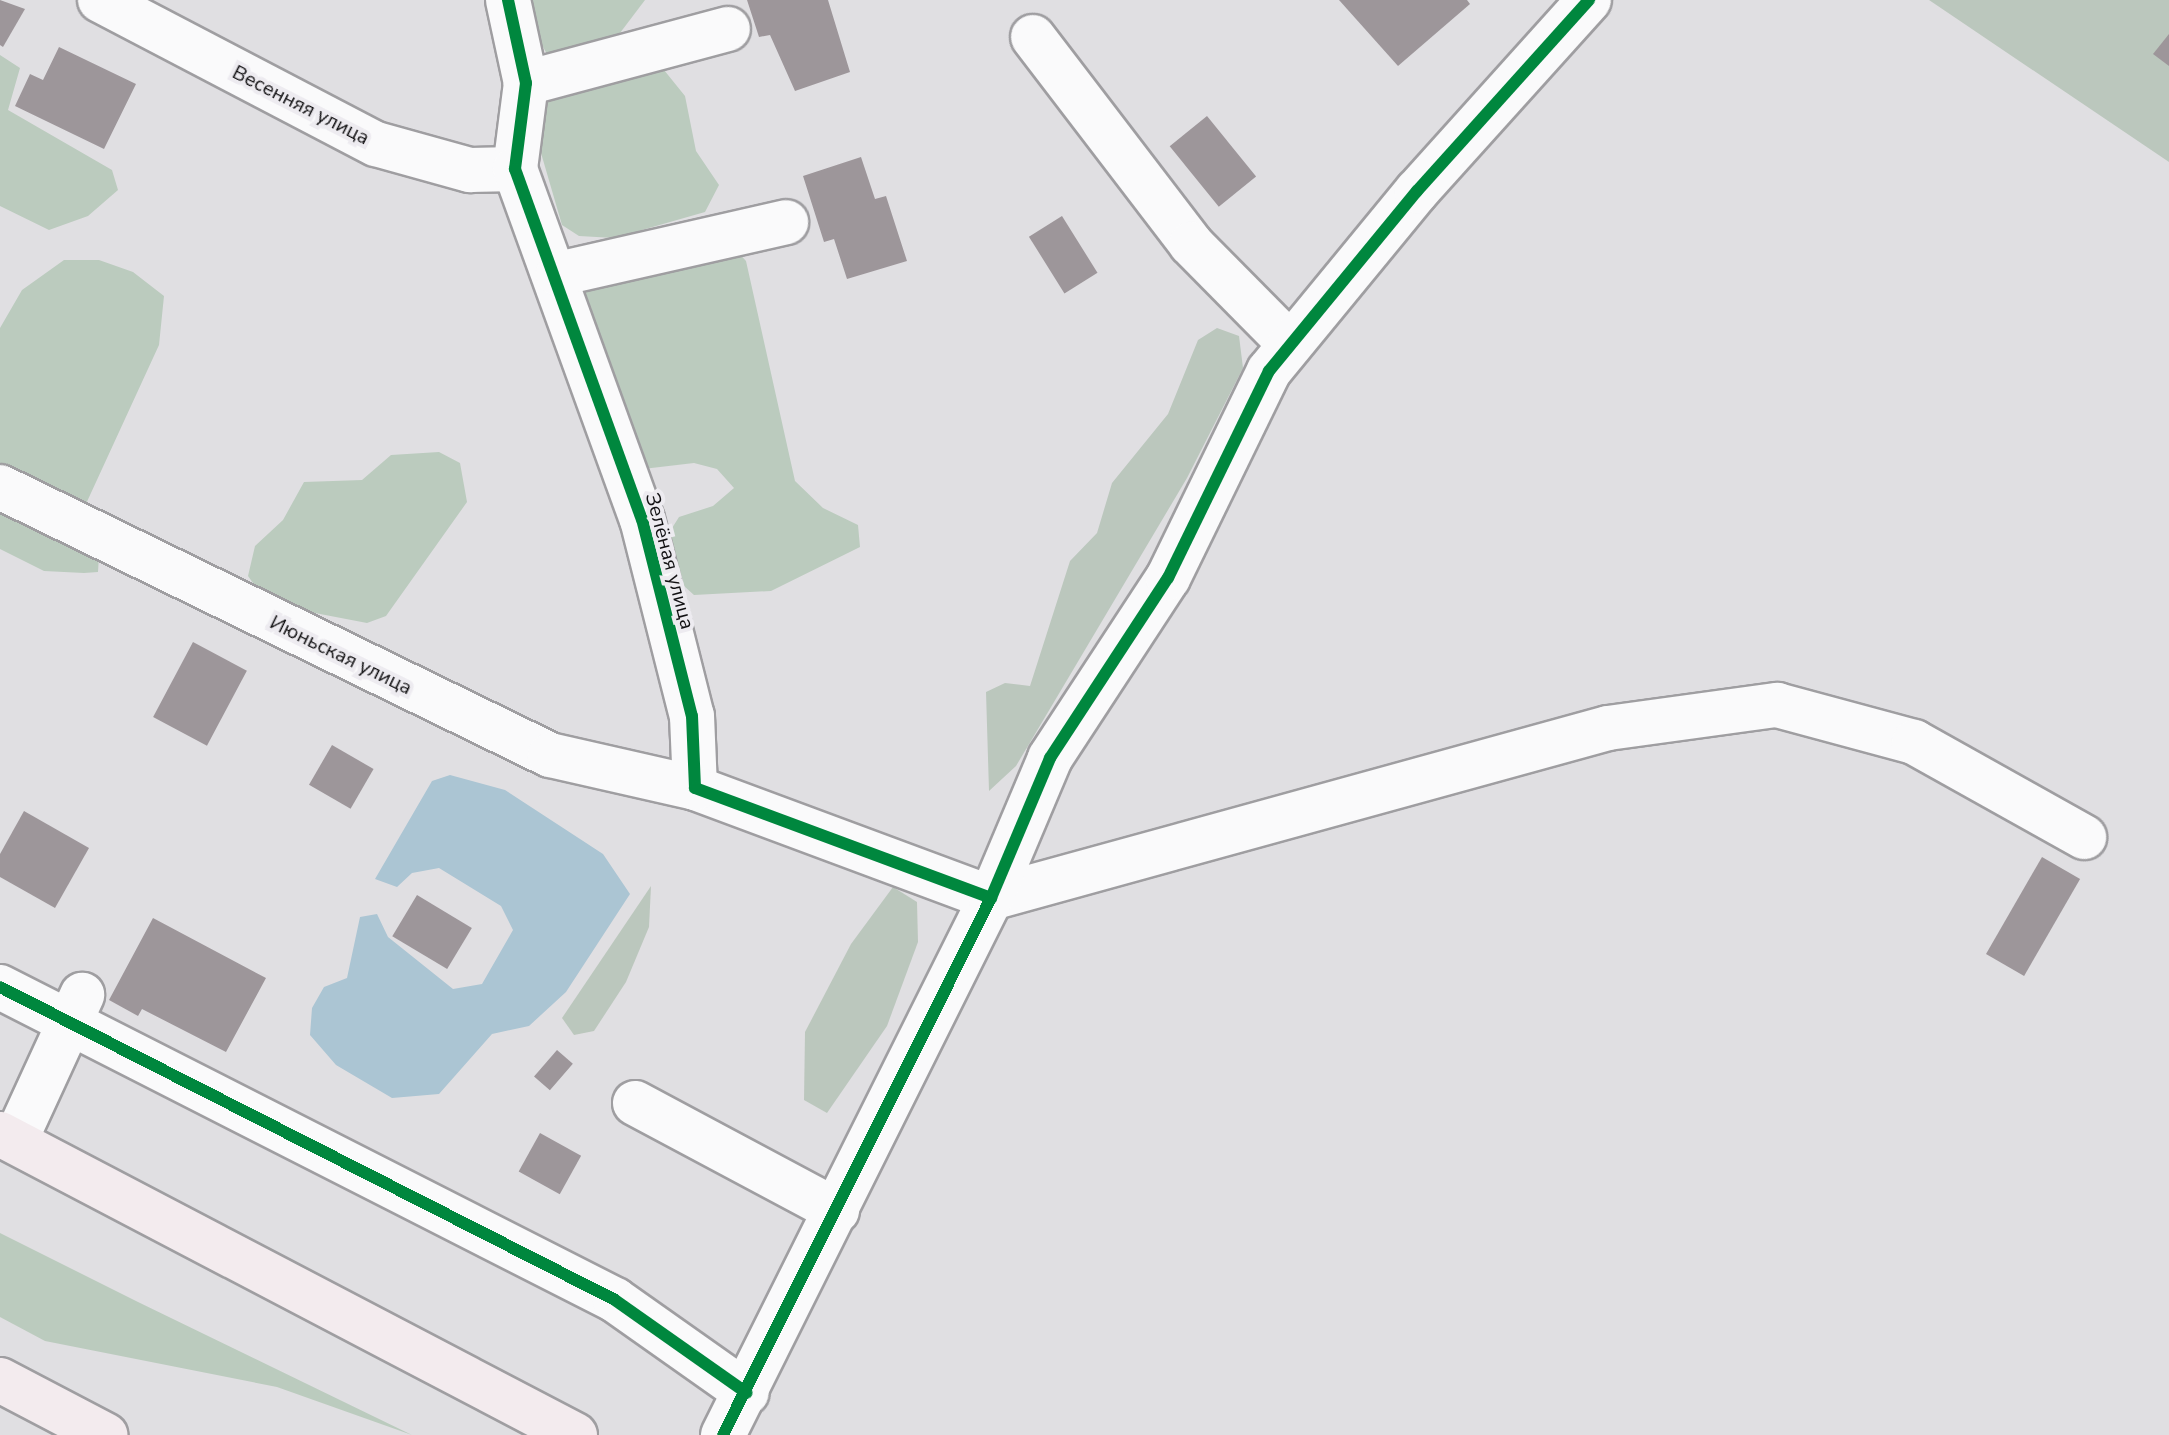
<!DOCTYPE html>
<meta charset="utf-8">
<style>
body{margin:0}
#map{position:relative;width:2169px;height:1435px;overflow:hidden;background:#e0dfe2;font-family:"Nunito Sans",sans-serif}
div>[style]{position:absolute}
.green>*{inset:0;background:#bbc7bd}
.forest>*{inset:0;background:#bbcbbe}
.water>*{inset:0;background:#abc5d3}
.building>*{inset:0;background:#9d969a;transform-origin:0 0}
.roads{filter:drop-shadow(2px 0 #9f9ea1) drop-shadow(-2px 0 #9f9ea1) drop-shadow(0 2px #9f9ea1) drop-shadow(0 -2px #9f9ea1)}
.minor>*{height:44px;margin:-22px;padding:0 22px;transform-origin:22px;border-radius:22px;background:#fafafb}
.highway>*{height:44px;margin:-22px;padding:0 22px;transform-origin:22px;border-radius:22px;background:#f3ebee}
.cycleway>*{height:12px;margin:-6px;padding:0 6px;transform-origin:6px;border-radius:6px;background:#00873e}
span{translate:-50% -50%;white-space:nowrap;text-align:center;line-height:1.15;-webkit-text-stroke:8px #edebf0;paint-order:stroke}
.street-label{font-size:20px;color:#111012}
</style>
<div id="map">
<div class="green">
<i style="clip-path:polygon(1929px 0,2169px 0,2169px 162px)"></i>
<i style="clip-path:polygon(1217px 328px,1239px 336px,1243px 368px,1187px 478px,1016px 766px,989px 791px,986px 692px,1005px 683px,1030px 686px,1070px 561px,1097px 533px,1112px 483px,1168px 414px,1198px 340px)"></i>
<i style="clip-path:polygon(651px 886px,649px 927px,626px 982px,594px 1031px,574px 1035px,562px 1018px)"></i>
<i style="clip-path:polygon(893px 887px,917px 902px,918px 942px,887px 1026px,827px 1113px,804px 1100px,805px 1032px,851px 944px)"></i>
</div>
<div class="forest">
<i style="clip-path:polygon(516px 0,645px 0,620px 33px,547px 54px)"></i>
<i style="clip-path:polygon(0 55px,20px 68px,8px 110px,112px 170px,118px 190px,88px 216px,49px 230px,0 206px)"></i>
<i style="clip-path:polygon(637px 68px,664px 70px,685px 96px,696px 151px,719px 185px,705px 212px,614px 238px,579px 236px,562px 225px,534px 129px,547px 90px)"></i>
<i style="clip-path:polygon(735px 249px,746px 261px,795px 481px,823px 508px,858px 525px,860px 547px,771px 591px,694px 595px,674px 577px,667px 536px,679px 517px,713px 506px,734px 488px,717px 469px,694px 463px,643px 469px,576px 285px)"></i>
<i style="clip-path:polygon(64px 260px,99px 260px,133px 272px,164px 296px,159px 345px,85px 506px,100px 539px,98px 572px,84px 573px,44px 571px,0 549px,0 328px,22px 290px)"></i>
<i style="clip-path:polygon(439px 452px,460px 463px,467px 502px,386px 616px,367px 623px,268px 604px,248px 576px,255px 546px,283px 520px,304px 482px,362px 480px,391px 455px)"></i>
<i style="clip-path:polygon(0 1233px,138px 1302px,412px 1435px,277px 1387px,45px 1341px,0 1317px)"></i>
</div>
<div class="water">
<i style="clip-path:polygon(450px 775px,505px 790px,603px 854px,630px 894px,566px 992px,529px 1026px,492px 1034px,439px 1094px,392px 1098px,336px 1065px,310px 1035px,312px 1008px,324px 987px,347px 978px,360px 917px,377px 914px,388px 937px,453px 989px,482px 984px,513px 930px,501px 906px,439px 868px,412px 873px,397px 887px,375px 879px,432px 781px)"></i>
</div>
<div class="building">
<i style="clip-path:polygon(0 0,25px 9px,3px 47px,0 45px)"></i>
<i style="clip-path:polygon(747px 0,828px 0,850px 72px,795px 91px,770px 35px,759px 37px)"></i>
<i style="clip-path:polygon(1339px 0,1467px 0,1470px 4px,1398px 66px)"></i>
<i style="clip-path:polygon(2169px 34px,2169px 66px,2153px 54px)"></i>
<i style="clip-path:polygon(59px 47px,136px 84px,104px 149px,15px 106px,30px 74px,43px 80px)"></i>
<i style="left:1207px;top:116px;width:78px;height:48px;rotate:51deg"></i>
<i style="clip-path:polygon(861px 157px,875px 199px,886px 196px,907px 261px,847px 279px,834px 239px,824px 242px,803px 176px)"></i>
<i style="left:1062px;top:216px;width:67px;height:39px;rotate:58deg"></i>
<i style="left:193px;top:642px;width:61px;height:85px;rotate:28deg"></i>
<i style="left:332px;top:745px;width:48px;height:46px;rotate:30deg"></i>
<i style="clip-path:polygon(24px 811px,89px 848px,55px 908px,0 877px,0 854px)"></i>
<i style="left:2042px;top:857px;width:44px;height:112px;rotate:30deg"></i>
<i style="left:417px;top:895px;width:64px;height:48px;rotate:31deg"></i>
<i style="clip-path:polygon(153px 918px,266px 978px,226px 1052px,142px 1009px,138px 1016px,109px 1000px)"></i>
<i style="left:557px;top:1050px;width:21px;height:35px;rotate:41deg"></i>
<i style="left:540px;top:1133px;width:47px;height:44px;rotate:29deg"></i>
</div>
<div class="roads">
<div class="minor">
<i style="left:100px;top:0;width:311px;rotate:27.6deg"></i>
<i style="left:376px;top:144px;width:98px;rotate:15.5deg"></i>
<i style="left:470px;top:170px;width:45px;rotate:-1.3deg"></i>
<i style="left:508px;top:0;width:85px;rotate:77.8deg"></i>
<i style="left:526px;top:83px;width:87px;rotate:97.3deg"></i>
<i style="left:515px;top:169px;width:372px;rotate:70.1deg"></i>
<i style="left:642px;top:519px;width:203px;rotate:75.8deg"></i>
<i style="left:692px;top:716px;width:72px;rotate:87.6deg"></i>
<i style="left:695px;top:788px;width:316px;rotate:20.4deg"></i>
<i style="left:991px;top:898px;width:640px;rotate:-15.4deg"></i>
<i style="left:1608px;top:728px;width:171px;rotate:-7.8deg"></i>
<i style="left:1777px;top:705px;width:142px;rotate:15.1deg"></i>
<i style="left:1914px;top:742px;width:195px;rotate:29.2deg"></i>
<i style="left:1033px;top:37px;width:260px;rotate:52.6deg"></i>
<i style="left:1191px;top:244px;width:138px;rotate:45.3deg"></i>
<i style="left:526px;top:83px;width:209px;rotate:-15deg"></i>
<i style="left:558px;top:274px;width:234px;rotate:-12.8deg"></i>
<i style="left:0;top:487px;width:612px;rotate:25.98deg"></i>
<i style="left:550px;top:755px;width:149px;rotate:12.8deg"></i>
<i style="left:0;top:987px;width:690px;rotate:26.97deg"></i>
<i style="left:615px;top:1300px;width:161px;rotate:35.2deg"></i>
<i style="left:635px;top:1103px;width:229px;rotate:28.1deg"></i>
<i style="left:15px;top:1141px;width:161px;rotate:-65.3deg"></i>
<i style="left:723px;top:1435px;width:600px;rotate:-63.48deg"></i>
<i style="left:991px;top:898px;width:152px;rotate:-67.1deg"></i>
<i style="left:1050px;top:758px;width:215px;rotate:-56.8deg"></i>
<i style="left:1168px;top:578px;width:230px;rotate:-64deg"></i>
<i style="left:1269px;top:371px;width:233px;rotate:-50.6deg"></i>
<i style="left:1417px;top:191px;width:257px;rotate:-48deg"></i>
</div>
<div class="highway">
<i style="left:0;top:1134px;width:649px;rotate:27.63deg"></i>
<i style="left:0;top:1380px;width:119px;rotate:27.6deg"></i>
</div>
</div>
<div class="cycleway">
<i style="left:508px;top:0;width:85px;rotate:77.8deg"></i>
<i style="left:526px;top:83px;width:87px;rotate:97.3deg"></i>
<i style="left:515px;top:169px;width:372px;rotate:70.1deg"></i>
<i style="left:642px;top:519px;width:203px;rotate:75.8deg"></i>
<i style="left:692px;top:716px;width:72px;rotate:87.6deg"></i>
<i style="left:695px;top:788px;width:316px;rotate:20.4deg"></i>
<i style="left:0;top:987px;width:690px;rotate:26.97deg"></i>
<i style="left:615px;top:1300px;width:161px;rotate:35.2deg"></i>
<i style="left:723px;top:1435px;width:600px;rotate:-63.48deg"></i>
<i style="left:991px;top:898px;width:152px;rotate:-67.1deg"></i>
<i style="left:1050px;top:758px;width:215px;rotate:-56.8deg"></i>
<i style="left:1168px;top:578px;width:230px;rotate:-64deg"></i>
<i style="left:1269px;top:371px;width:233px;rotate:-50.6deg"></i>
<i style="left:1417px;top:191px;width:257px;rotate:-48deg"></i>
</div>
<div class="street-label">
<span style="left:301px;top:105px;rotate:27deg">Весенняя улица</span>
<span style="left:670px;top:561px;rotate:75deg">Зелёная улица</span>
<span style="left:341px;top:655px;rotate:26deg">Июньская улица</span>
</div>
</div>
